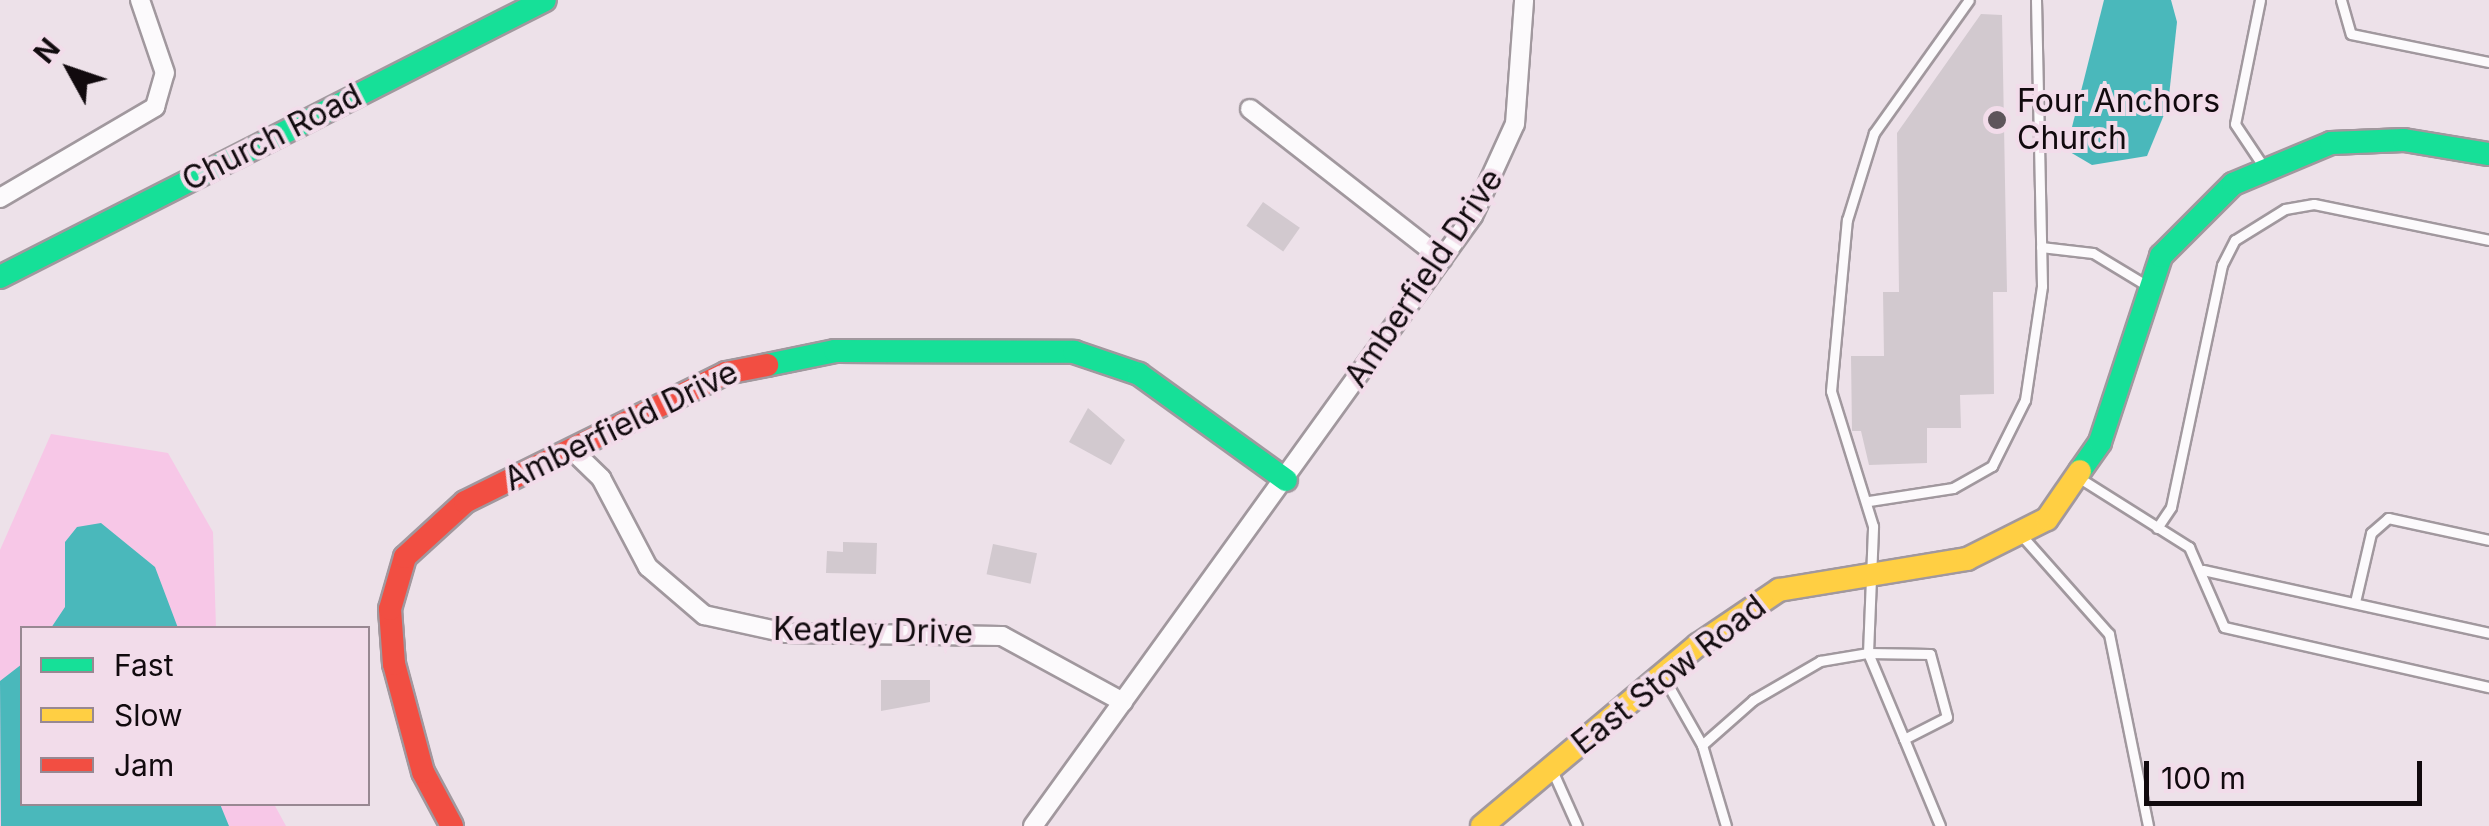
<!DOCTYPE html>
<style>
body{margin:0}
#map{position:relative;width:2489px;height:826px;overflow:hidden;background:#ede1e9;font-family:Inter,sans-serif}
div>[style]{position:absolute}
.green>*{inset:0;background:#f7c7e7}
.water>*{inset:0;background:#4ab8bb}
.building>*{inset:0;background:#d2c9cf;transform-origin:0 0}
.roads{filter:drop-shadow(2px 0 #a1989e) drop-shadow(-2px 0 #a1989e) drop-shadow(0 2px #a1989e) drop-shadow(0 -2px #a1989e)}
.lane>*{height:9px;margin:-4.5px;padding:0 4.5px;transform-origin:4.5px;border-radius:4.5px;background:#fcfafc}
.street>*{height:18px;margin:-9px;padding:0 9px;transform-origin:9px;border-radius:9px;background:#fcfafc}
.fast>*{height:22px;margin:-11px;padding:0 11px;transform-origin:11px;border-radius:11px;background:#16e098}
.slow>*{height:22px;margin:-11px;padding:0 11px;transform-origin:11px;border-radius:11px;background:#ffcf43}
.jam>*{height:22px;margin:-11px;padding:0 11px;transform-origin:11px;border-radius:11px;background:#f24e42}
.dots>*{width:28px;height:28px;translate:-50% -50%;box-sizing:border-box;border:5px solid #f2dcea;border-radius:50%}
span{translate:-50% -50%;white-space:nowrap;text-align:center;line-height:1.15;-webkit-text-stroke:8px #f2dcea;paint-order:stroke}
.poi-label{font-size:32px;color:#110a0e}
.left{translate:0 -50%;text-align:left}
.street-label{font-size:32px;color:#110a0e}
.legend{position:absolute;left:20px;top:626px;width:350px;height:180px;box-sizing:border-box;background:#f2dcea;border:2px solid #988892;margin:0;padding:12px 18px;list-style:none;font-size:30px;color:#110a0e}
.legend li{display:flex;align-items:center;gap:20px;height:50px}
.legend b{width:50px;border:2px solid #988892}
.north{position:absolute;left:20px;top:20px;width:100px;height:100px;-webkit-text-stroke:8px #f2dcea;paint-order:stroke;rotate:310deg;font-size:28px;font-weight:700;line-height:40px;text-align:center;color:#110a0e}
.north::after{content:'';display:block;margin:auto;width:35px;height:45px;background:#110a0e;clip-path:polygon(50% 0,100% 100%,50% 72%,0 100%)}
.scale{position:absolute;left:2144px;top:761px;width:278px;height:45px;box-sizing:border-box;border:5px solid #110a0e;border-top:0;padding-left:12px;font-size:30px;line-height:35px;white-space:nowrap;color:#110a0e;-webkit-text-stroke:8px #f2dcea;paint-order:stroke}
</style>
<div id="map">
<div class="green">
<i style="clip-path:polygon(51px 434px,168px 453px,213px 532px,216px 628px,22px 628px,22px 804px,274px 804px,286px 826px,0 826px,0 550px)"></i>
</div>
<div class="water">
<i style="clip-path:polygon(2104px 0,2171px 0,2177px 22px,2168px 105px,2147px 156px,2092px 165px,2070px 152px,2070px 135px)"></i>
<i style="clip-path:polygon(101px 523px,155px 567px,178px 628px,51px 628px,65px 607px,65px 542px,77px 527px)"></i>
<i style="clip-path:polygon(22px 664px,22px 804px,220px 804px,229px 826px,1px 826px,0 681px)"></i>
</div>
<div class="building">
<i style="clip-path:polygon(1981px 14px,2002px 15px,2007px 292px,1993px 292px,1994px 394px,1960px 395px,1961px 428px,1927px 428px,1927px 463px,1869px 465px,1861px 431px,1852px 431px,1851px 356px,1884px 356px,1883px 292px,1899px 292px,1897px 133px)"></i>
<i style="left:1263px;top:202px;width:45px;height:29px;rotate:35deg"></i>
<i style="clip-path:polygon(1088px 408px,1125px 440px,1111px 465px,1069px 442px)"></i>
<i style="clip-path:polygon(843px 542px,877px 543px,876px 574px,826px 573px,827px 551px,843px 552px)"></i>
<i style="left:993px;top:544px;width:45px;height:31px;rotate:12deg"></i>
<i style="clip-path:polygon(881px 680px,930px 680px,930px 702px,881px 711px)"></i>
</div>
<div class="roads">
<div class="lane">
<i style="left:2260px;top:0;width:126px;rotate:101.4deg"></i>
<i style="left:2235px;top:124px;width:50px;rotate:56.3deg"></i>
<i style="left:2341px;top:0;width:35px;rotate:74deg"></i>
<i style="left:2351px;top:34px;width:141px;rotate:11.5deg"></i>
<i style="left:2041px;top:247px;width:52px;rotate:6.6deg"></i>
<i style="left:2093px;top:253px;width:62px;rotate:31.1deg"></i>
<i style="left:2081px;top:479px;width:128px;rotate:32.2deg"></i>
<i style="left:2189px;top:547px;width:87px;rotate:66.4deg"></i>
<i style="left:2224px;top:627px;width:272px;rotate:12.8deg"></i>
<i style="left:1869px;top:501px;width:85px;rotate:-8.8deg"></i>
<i style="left:1953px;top:488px;width:45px;rotate:-29.4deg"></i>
<i style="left:1992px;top:466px;width:74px;rotate:-63.4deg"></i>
<i style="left:2025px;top:400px;width:115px;rotate:-81.5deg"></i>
<i style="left:2042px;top:286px;width:286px;rotate:-91.2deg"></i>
<i style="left:2157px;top:528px;width:25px;rotate:-56deg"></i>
<i style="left:2171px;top:507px;width:247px;rotate:-78.1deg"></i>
<i style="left:2222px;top:265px;width:28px;rotate:-63deg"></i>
<i style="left:2235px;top:240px;width:59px;rotate:-31.8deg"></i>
<i style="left:2285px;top:209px;width:29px;rotate:-10deg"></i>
<i style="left:2314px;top:204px;width:179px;rotate:11.6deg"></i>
<i style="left:2022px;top:536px;width:131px;rotate:48.4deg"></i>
<i style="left:2109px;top:634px;width:196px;rotate:78.5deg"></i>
<i style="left:2203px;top:570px;width:293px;rotate:12.4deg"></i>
<i style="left:2355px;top:602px;width:71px;rotate:-76.9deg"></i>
<i style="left:2371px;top:533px;width:23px;rotate:-41deg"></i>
<i style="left:2388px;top:518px;width:103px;rotate:12.3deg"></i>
<i style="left:1664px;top:678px;width:77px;rotate:60.4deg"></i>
<i style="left:1702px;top:745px;width:68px;rotate:-41.4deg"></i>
<i style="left:1753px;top:700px;width:78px;rotate:-30.2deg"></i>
<i style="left:1820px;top:661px;width:49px;rotate:-9.5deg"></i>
<i style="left:1868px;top:653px;width:127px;rotate:-87.7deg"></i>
<i style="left:1873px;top:526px;width:141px;rotate:-107.3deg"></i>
<i style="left:1831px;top:391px;width:172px;rotate:-84.7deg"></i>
<i style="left:1847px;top:220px;width:91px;rotate:-72.8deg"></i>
<i style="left:1874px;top:133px;width:163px;rotate:-54.5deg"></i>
<i style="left:1904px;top:739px;width:48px;rotate:-27.1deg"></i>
<i style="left:1947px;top:717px;width:65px;rotate:-105.1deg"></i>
<i style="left:1930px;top:654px;width:62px;rotate:-179.1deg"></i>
<i style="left:1868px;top:653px;width:93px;rotate:67.3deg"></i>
<i style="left:1904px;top:739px;width:94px;rotate:67.5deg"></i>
<i style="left:1702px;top:745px;width:84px;rotate:73.5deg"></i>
<i style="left:1552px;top:770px;width:61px;rotate:65.9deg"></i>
</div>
<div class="street">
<i style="left:1250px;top:109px;width:244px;rotate:38deg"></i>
<i style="left:0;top:198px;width:180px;rotate:-30.4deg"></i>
<i style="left:155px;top:107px;width:35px;rotate:-74deg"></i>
<i style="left:165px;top:73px;width:77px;rotate:-108.9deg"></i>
<i style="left:571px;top:449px;width:42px;rotate:44deg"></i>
<i style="left:601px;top:478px;width:101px;rotate:62.2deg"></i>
<i style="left:648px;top:567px;width:74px;rotate:40.6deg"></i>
<i style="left:704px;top:615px;width:84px;rotate:12.4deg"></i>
<i style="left:786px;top:633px;width:216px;rotate:0.8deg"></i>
<i style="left:1002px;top:636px;width:138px;rotate:28.6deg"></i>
<i style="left:1033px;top:826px;width:752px;rotate:-54.2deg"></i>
<i style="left:1473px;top:216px;width:101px;rotate:-65.5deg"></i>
<i style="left:1515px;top:124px;width:124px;rotate:-85.8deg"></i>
</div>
<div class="fast">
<i style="left:0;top:277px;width:611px;rotate:-26.94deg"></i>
<i style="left:767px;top:365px;width:69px;rotate:-11.6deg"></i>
<i style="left:835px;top:351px;width:239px;rotate:0.2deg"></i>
<i style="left:1074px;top:352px;width:69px;rotate:18.7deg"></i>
<i style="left:1139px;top:374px;width:181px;rotate:35.8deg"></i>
<i style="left:2080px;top:471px;width:35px;rotate:-55deg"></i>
<i style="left:2100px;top:442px;width:196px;rotate:-71.8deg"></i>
<i style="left:2161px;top:256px;width:102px;rotate:-45deg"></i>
<i style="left:2233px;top:184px;width:106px;rotate:-22.7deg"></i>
<i style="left:2331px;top:143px;width:73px;rotate:-2.4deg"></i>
<i style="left:2404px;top:140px;width:86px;rotate:9.4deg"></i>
</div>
<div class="slow">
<i style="left:1482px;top:826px;width:282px;rotate:-40deg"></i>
<i style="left:1698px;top:645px;width:98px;rotate:-34.2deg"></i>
<i style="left:1779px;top:590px;width:191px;rotate:-9.4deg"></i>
<i style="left:1967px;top:559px;width:89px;rotate:-26.6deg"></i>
<i style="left:2047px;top:519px;width:58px;rotate:-55.5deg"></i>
</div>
<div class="jam">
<i style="left:452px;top:826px;width:61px;rotate:-118.2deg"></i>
<i style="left:423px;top:772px;width:112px;rotate:-105deg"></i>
<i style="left:394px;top:664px;width:55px;rotate:-94.2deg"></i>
<i style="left:390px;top:609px;width:54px;rotate:-73.9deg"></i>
<i style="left:405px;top:557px;width:81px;rotate:-42.5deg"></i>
<i style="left:465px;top:502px;width:291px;rotate:-26.3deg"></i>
<i style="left:726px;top:373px;width:42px;rotate:-11deg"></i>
</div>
</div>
<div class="dots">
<i style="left:1997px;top:120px;background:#5e555b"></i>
</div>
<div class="poi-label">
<span class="left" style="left:2017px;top:120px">Four Anchors<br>Church</span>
</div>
<div class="street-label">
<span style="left:272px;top:138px;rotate:-27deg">Church Road</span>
<span style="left:1424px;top:278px;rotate:-56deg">Amberfield Drive</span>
<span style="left:621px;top:426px;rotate:-26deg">Amberfield Drive</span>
<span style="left:873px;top:631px;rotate:1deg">Keatley Drive</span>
<span style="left:1669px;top:675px;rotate:-38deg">East Stow Road</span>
</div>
<ul class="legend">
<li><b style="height:12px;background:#16e098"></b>Fast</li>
<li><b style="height:12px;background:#ffcf43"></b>Slow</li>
<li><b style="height:12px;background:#f24e42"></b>Jam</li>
</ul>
<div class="north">N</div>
<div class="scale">100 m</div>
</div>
